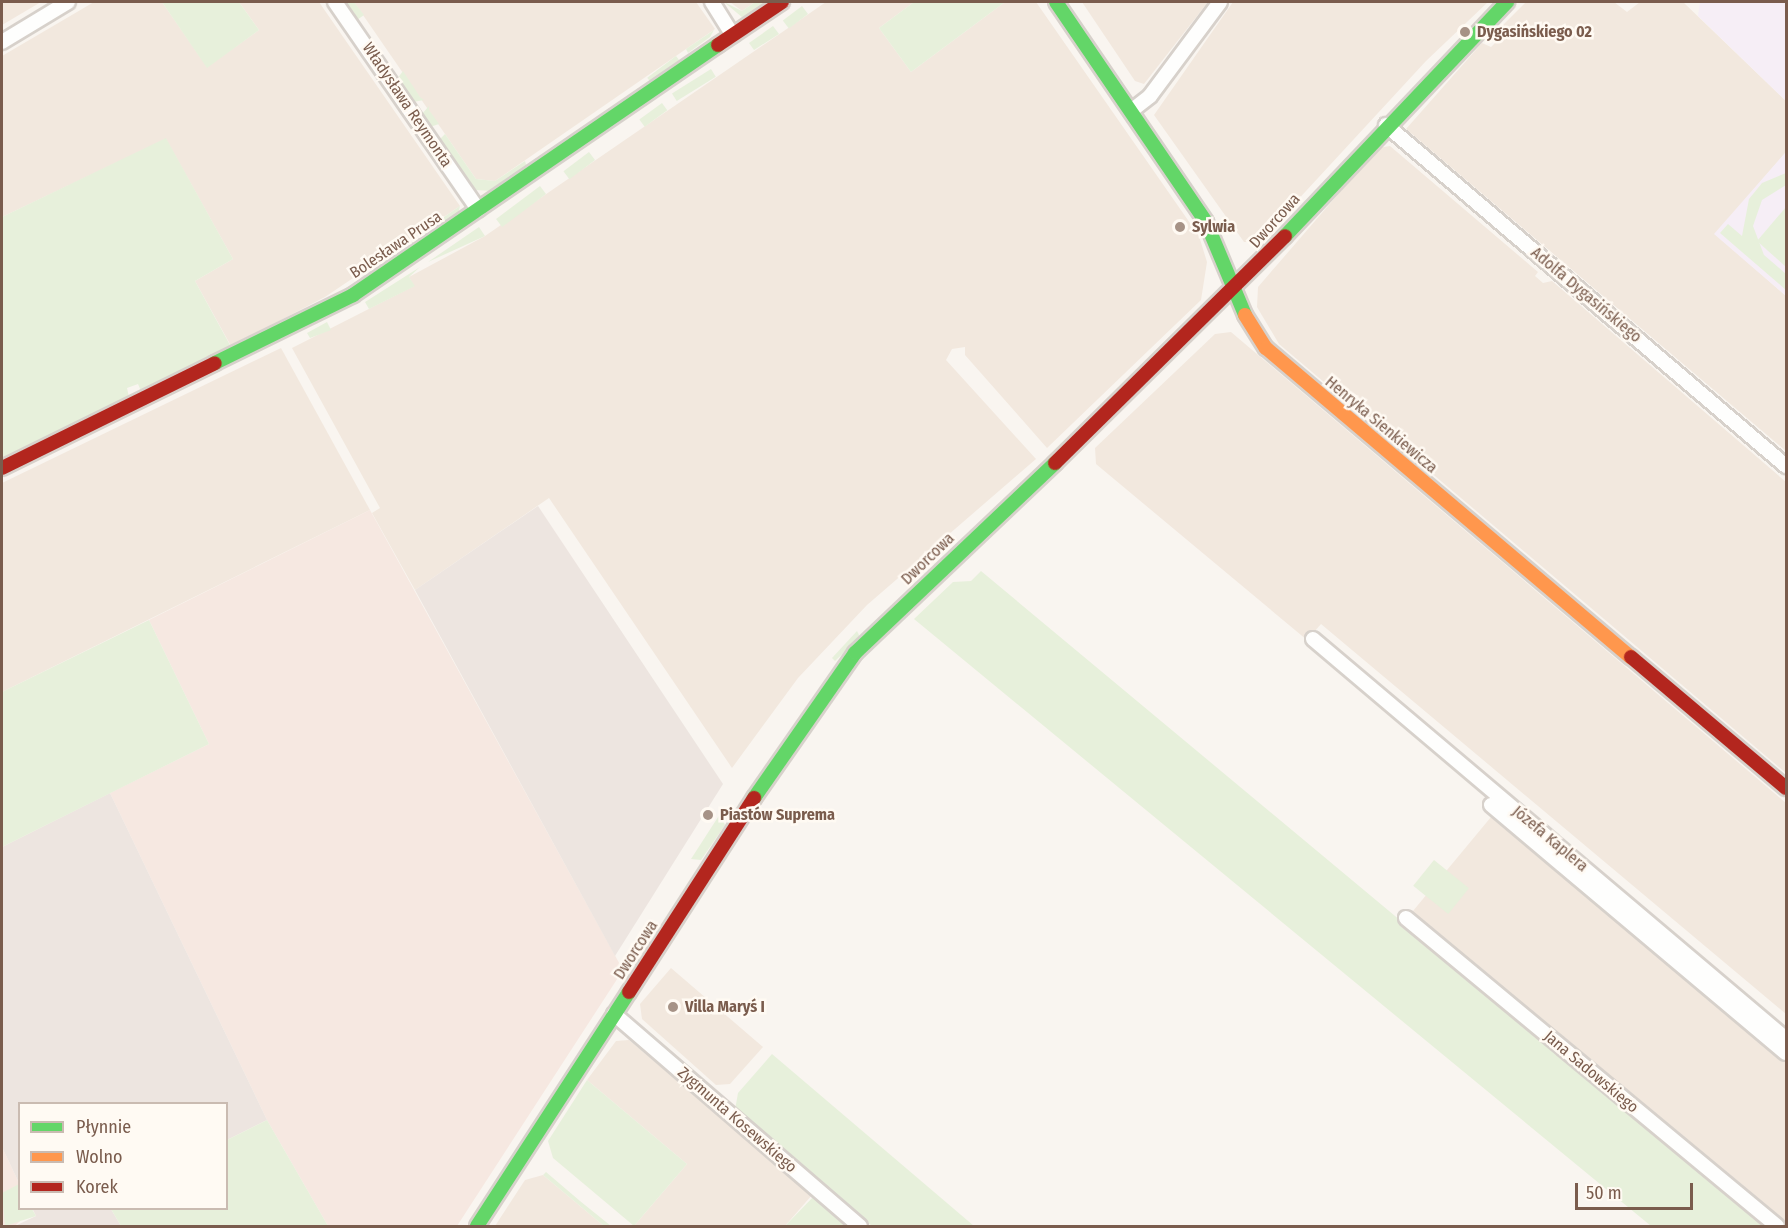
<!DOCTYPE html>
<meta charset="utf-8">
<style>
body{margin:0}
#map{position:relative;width:1788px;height:1228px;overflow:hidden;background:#f9f5f0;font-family:"Fira Sans Condensed",sans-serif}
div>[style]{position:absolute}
.residential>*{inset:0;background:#f2e8de}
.commercial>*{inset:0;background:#f6e8e1}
.industrial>*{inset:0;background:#ede5e0}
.education>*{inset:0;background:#f6eef6}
.green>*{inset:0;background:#e7f0db;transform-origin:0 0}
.roads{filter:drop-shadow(2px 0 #d7d1cb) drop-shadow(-2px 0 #d7d1cb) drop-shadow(0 2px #d7d1cb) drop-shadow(0 -2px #d7d1cb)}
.street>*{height:14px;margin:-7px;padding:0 7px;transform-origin:7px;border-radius:7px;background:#fefefd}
.fast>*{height:14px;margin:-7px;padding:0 7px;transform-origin:7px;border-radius:7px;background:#63d668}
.slow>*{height:14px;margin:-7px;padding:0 7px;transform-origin:7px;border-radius:7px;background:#ff974d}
.jam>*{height:14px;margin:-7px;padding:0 7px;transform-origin:7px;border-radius:7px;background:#b3261e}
.dots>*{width:16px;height:16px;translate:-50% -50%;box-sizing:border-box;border:3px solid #fffaf3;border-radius:50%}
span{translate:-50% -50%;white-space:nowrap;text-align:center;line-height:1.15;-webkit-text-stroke:5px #fffaf3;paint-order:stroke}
.poi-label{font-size:16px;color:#7a5c4d;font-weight:700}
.left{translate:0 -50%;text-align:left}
.street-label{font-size:16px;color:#7a5c4d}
.frame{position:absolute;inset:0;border:3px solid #7a5c4d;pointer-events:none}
.legend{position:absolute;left:18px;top:1102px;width:210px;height:108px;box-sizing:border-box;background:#fffaf3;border:2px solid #cabbb1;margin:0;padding:8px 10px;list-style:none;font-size:18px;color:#7a5c4d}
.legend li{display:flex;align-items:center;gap:12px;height:30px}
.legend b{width:30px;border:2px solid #cabbb1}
.scale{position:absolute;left:1575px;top:1183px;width:118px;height:27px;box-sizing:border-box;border:3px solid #7a5c4d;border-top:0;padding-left:8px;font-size:18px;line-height:21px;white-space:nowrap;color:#7a5c4d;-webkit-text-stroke:4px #fffaf3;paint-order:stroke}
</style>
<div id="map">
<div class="residential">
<i style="clip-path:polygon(2px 2px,41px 2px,2px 25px)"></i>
<i style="clip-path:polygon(94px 2px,162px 2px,207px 67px,259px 30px,239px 2px,319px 2px,460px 206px,325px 297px,231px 346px,195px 281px,233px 259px,166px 139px,2px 217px,2px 56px)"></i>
<i style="clip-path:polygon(354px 2px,696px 2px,715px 29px,495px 181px,476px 179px)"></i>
<i style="clip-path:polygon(730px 2px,755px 2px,742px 11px)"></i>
<i style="clip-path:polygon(826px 2px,914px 2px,879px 28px,911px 72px,1005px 2px,1036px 2px,1199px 236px,1207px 262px,1201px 300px,1047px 448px,965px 355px,965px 347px,952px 349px,946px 360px,1036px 459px,867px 605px,798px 678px,732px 768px,549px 498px,415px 590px,372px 513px,380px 508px,292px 348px,414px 286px,409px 277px,485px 236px)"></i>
<i style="clip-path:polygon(1082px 2px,1208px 2px,1144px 84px,1135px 81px)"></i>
<i style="clip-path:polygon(1233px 2px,1488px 2px,1426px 61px,1259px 242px,1244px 242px,1154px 115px)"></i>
<i style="clip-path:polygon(1526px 2px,1614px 2px,1627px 12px,1640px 2px,1683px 2px,1786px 101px,1786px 152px,1715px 234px,1786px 296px,1786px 451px,1406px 129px,1482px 43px,1491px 47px,1501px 37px,1495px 33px)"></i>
<i style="clip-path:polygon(1390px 146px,1538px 272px,1535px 276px,1543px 283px,1552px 281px,1786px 482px,1786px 773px,1279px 344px,1257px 307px,1258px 287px,1378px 148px)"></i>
<i style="clip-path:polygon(1231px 332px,1786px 803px,1786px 1014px,1321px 624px,1307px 640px,1096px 464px,1095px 448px,1215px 334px)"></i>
<i style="clip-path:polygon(281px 348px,370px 510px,2px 692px,2px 483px)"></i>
<i style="clip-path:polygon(1501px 805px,1786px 1045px,1786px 1226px,1767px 1226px,1403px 923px)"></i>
<i style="clip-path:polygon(671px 968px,763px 1047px,730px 1084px,716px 1085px,642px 1019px,640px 1004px)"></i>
<i style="clip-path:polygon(629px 1040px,812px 1195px,785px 1226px,634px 1226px,687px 1164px,587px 1080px,616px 1041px)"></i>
<i style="clip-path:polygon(543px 1175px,604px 1226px,495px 1226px,525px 1180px)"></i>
</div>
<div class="commercial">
<i style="clip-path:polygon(370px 510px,623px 970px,457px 1226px,328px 1226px,267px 1120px,110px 793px,209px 744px,149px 620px)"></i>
<i style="clip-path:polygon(2px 1147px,19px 1183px,20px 1208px,32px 1209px,15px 1226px,2px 1226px)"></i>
</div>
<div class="industrial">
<i style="clip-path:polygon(538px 506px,723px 784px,615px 956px,415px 590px)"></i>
<i style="clip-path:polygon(110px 793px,267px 1120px,227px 1140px,226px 1104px,20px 1104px,19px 1183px,2px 1147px,2px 847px)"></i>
<i style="clip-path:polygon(32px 1208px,111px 1209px,121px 1226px,15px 1226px,36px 1216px)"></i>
</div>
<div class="education">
<i style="clip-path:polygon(1700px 2px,1786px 2px,1786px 101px,1698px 16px)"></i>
<i style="clip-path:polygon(1786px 152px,1786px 296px,1714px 234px)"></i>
</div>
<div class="green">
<i style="clip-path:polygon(162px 2px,239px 2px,259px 30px,207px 68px)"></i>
<i style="clip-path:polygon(344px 2px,354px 2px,364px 15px,357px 20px)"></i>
<i style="clip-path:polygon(724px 2px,742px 11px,755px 2px,771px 2px,743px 18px)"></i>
<i style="clip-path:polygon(914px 2px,1005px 2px,911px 72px,879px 28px)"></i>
<i style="left:802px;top:6px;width:10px;height:24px;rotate:53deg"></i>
<i style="clip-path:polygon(773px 26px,779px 34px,754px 50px,749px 43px)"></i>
<i style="clip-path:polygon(714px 30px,710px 37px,688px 53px,686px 49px)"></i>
<i style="left:676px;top:56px;width:5px;height:36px;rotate:53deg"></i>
<i style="left:711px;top:69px;width:9px;height:46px;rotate:58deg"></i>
<i style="clip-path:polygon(403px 71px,420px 97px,424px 100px,413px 102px,397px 79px)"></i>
<i style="left:662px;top:103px;width:9px;height:28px;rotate:54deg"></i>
<i style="clip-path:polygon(429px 106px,429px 110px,439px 124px,430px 127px,421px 115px)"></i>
<i style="clip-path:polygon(445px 134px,476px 179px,495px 181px,525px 161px,527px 168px,493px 191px,475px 190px,439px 140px)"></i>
<i style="clip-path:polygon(166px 138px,233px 259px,195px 281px,230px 345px,253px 335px,141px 391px,138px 384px,127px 388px,129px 397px,2px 461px,2px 217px)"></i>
<i style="left:589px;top:152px;width:10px;height:32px;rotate:53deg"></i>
<i style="clip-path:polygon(1786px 173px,1786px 185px,1762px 200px,1753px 226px,1764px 255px,1786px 274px,1786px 290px,1720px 233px,1728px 224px,1742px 236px,1749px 199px,1762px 183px)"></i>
<i style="left:540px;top:186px;width:10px;height:55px;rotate:53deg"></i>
<i style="clip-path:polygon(460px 206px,458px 215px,431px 231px,428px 228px)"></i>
<i style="clip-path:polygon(1786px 207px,1786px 267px,1757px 241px)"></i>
<i style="clip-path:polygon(479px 227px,485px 236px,428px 262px)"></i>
<i style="clip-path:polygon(420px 267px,409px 277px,415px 286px,369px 309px,365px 302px)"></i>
<i style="clip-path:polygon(327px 322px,331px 330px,310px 338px,307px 333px)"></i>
<i style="clip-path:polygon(981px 571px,1767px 1226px,1651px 1226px,914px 619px,953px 582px,971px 581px)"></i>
<i style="clip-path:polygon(149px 620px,209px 744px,2px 847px,2px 692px)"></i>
<i style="clip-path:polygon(857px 631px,860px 637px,835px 661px,832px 658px)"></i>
<i style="clip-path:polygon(720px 814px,725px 825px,701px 860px,691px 859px)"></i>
<i style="left:1434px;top:860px;width:45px;height:33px;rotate:39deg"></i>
<i style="clip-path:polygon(772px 1054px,974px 1226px,872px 1226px,735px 1110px,738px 1093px)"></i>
<i style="clip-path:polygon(587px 1080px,687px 1164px,634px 1226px,553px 1158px,548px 1141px)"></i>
<i style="clip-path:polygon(267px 1120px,328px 1226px,121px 1226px,111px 1209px,226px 1208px,227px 1140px)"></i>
<i style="clip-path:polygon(546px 1172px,580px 1201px,611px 1226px,604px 1226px,543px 1175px)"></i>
<i style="clip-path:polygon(19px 1184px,20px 1208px,32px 1209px,36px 1216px,5px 1226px,2px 1193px)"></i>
<i style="clip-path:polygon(816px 1194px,855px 1226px,785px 1226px)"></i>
</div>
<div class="roads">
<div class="street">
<i style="left:335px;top:2px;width:252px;rotate:55.4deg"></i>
<i style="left:712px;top:2px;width:39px;rotate:58deg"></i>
<i style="left:2px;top:42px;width:77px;rotate:-31.2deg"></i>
<i style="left:1131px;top:111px;width:24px;rotate:-38deg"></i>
<i style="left:1150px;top:96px;width:117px;rotate:-53.3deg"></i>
<i style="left:1386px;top:125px;width:526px;rotate:40.45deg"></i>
<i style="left:1313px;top:639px;width:619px;rotate:40.22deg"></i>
<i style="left:1491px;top:805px;width:385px;rotate:40.1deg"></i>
<i style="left:1406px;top:918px;width:482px;rotate:39.7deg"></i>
<i style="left:614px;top:1014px;width:325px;rotate:40.8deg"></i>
</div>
<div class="fast">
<i style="left:1056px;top:2px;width:266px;rotate:55.7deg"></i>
<i style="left:1206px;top:222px;width:101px;rotate:67.2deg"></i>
<i style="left:1285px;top:236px;width:323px;rotate:-46.5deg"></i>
<i style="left:215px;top:363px;width:154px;rotate:-26.2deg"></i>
<i style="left:353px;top:295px;width:442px;rotate:-34.4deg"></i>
<i style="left:754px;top:798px;width:177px;rotate:-55.1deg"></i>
<i style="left:855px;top:653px;width:276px;rotate:-43.5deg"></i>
<i style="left:477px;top:1226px;width:279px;rotate:-57deg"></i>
</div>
<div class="slow">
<i style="left:1245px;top:315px;width:39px;rotate:58deg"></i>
<i style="left:1266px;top:348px;width:478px;rotate:40.3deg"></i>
</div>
<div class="jam">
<i style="left:718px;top:45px;width:77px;rotate:-33.9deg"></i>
<i style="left:1055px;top:463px;width:323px;rotate:-44.6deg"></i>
<i style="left:2px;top:468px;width:237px;rotate:-26.2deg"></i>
<i style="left:1631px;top:657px;width:203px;rotate:40.2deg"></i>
<i style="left:629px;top:992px;width:231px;rotate:-57.2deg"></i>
</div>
</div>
<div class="dots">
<i style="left:1465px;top:32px;background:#a69286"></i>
<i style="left:1180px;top:227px;background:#a69286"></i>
<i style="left:708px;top:815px;background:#a69286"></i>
<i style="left:673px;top:1007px;background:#a69286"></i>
</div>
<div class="poi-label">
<span class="left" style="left:1477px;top:32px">Dygasińskiego 02</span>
<span class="left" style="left:1192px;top:227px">Sylwia</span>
<span class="left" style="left:720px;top:815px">Piastów Suprema</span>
<span class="left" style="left:685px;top:1007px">Villa Maryś I</span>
</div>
<div class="street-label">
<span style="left:407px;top:105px;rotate:56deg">Władysława Reymonta</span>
<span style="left:1275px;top:221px;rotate:-48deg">Dworcowa</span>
<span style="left:396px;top:245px;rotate:-34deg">Bolesława Prusa</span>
<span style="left:1586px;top:295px;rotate:40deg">Adolfa Dygasińskiego</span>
<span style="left:1381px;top:425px;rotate:40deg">Henryka Sienkiewicza</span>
<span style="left:928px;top:559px;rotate:-44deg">Dworcowa</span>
<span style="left:1550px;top:839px;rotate:40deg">Józefa Kaplera</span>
<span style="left:636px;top:950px;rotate:-57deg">Dworcowa</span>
<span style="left:1591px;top:1072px;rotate:40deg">Jana Sadowskiego</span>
<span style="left:737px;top:1120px;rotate:41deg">Zygmunta Kosewskiego</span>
</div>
<div class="frame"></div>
<ul class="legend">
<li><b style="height:8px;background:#63d668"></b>Płynnie</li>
<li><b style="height:8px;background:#ff974d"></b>Wolno</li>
<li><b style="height:8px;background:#b3261e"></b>Korek</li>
</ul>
<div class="scale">50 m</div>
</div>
